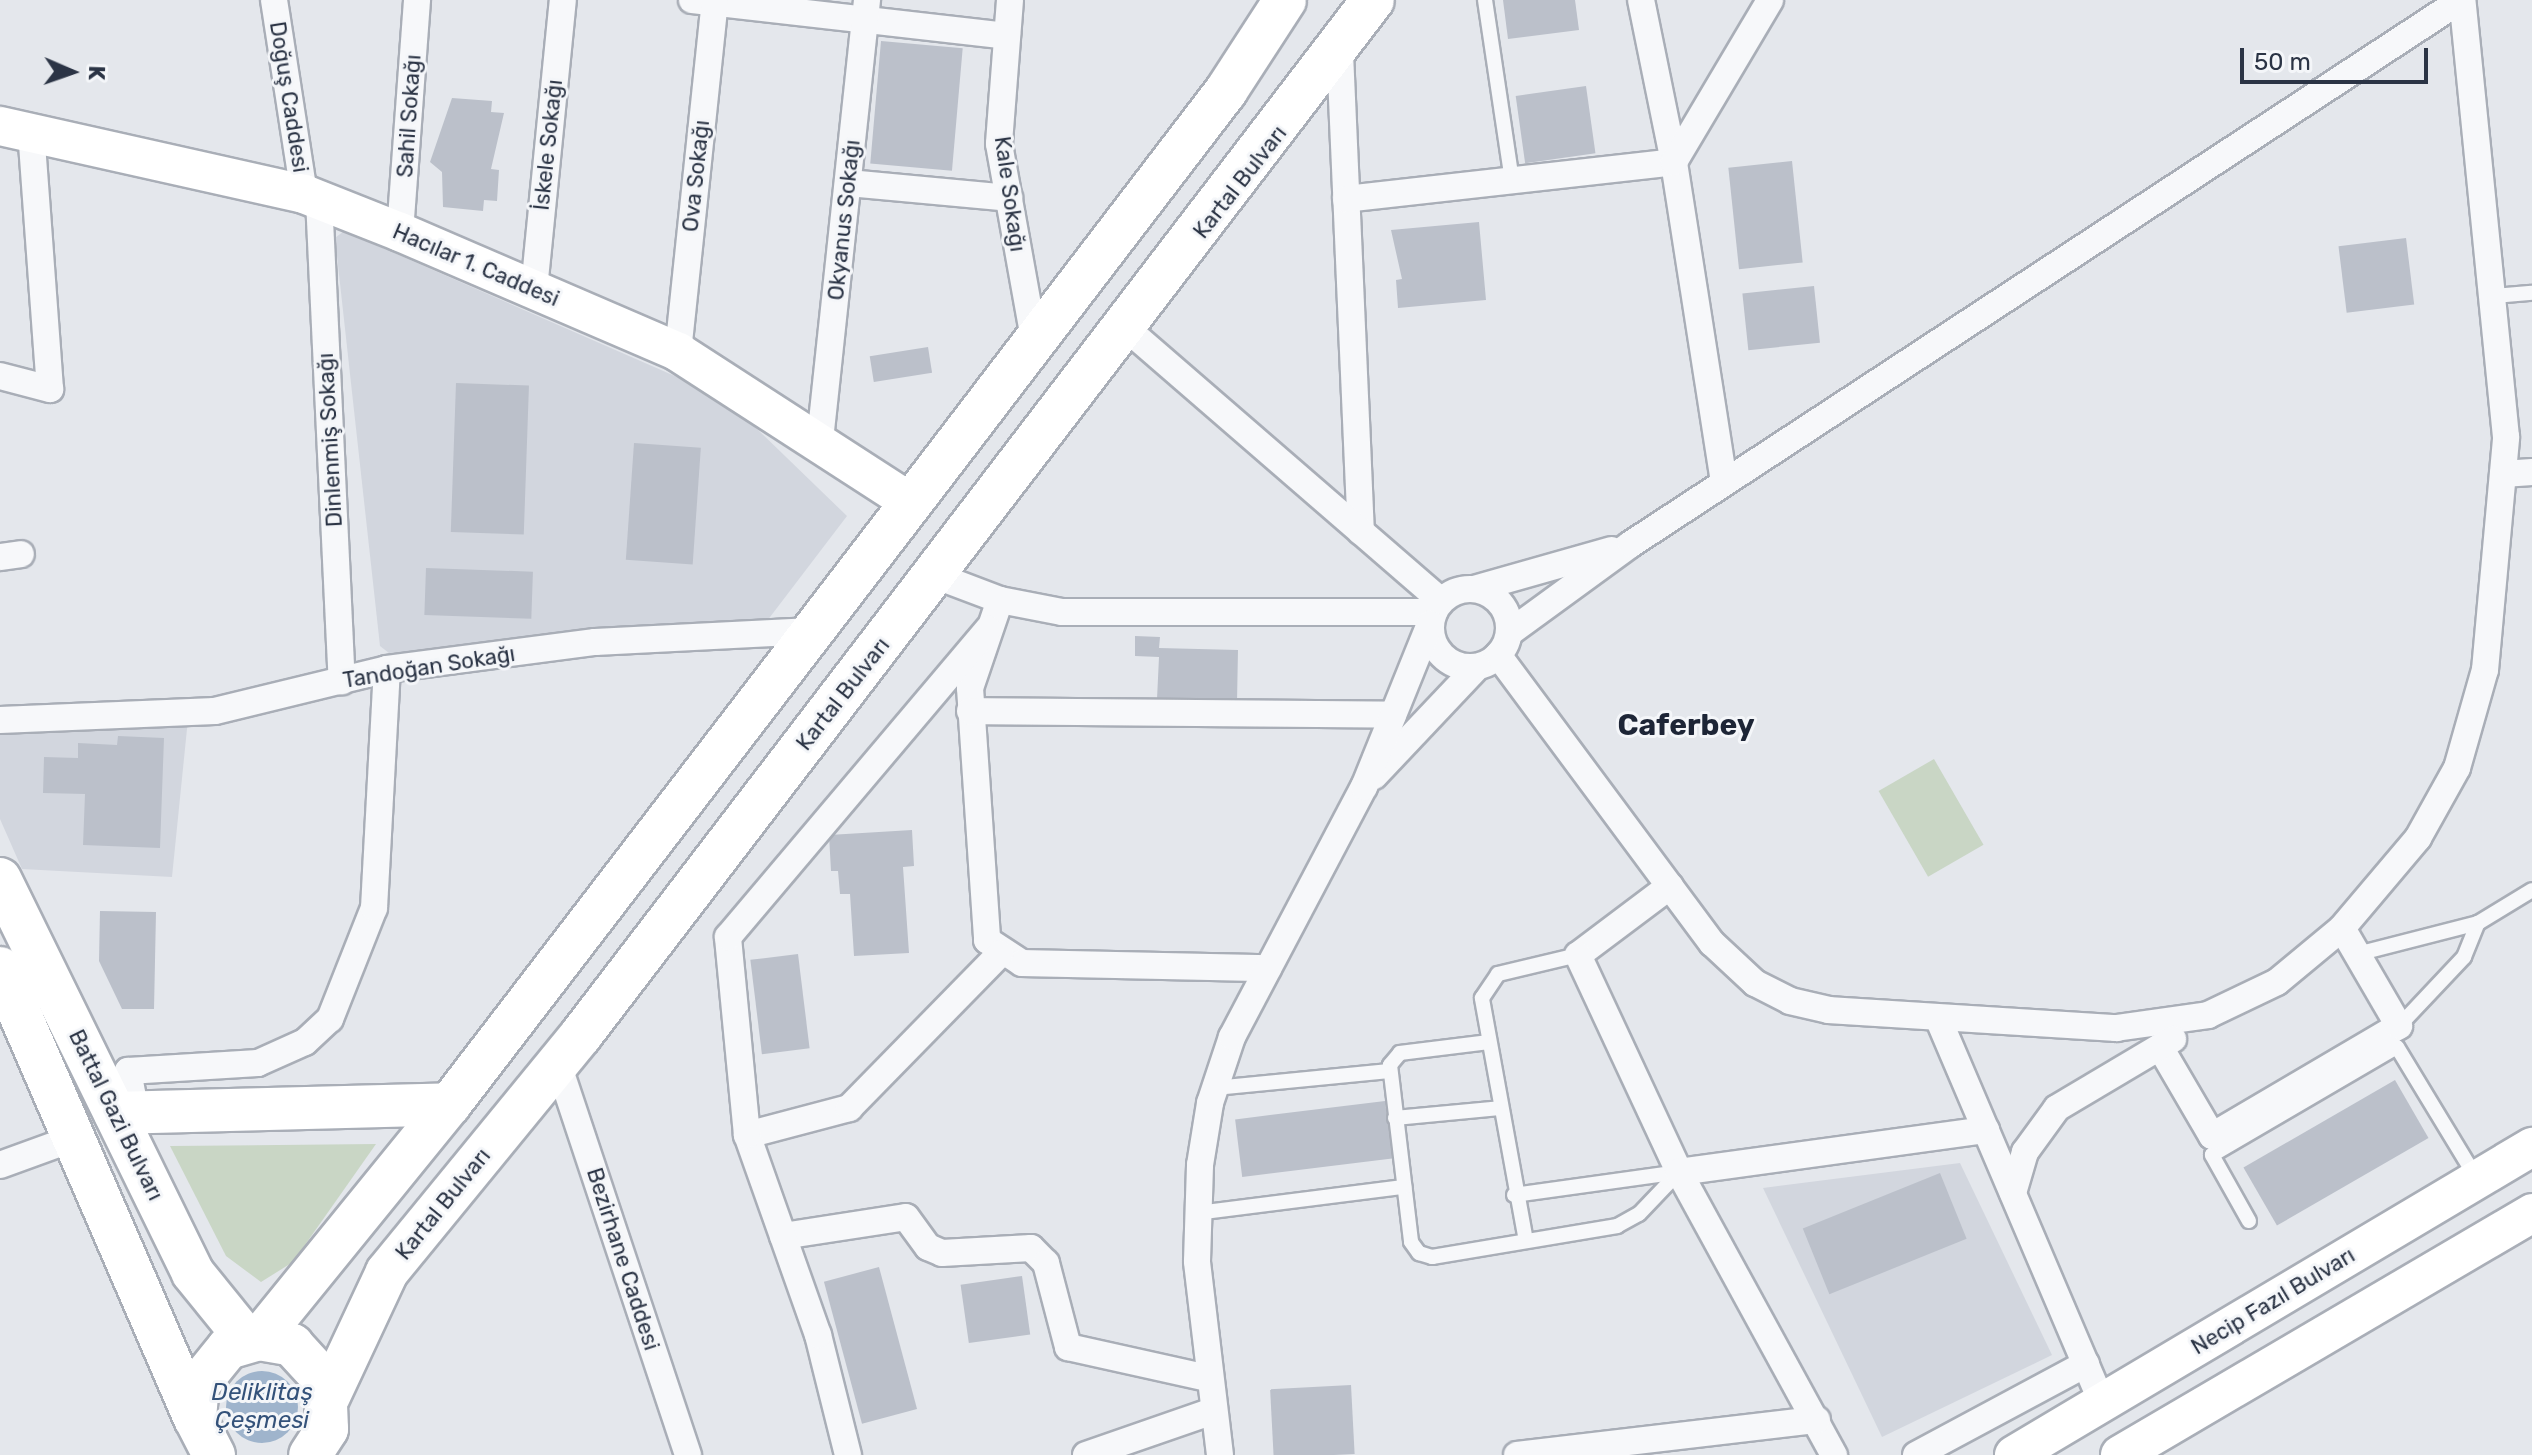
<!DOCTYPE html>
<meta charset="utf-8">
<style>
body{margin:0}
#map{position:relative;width:2532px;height:1455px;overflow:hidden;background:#e4e7ec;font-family:Rubik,sans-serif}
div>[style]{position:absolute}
.built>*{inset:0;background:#d2d6de}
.green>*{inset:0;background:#c9d6c5;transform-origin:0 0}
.water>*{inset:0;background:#9fb4cc}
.round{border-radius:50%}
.building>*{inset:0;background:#bbc0ca;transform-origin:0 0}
.roads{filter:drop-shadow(2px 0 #a9aeb7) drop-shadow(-2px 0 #a9aeb7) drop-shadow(0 2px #a9aeb7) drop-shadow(0 -2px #a9aeb7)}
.lane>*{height:14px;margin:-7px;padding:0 7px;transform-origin:7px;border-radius:7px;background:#f7f8fa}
.street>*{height:26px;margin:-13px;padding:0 13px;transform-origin:13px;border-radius:13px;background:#f7f8fa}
.street>.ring{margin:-13px;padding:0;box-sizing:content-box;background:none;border:26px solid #f7f8fa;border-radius:50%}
.secondary>*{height:38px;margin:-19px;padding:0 19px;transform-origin:19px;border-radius:19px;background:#fff}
.primary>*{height:42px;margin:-21px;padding:0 21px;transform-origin:21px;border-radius:21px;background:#fff}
span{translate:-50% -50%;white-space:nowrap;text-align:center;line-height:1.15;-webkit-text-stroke:6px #f4f6f9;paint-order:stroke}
.street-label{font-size:22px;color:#2b3445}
.water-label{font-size:24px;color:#34527a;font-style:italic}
.district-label{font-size:30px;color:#1d2536;font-weight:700}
.north{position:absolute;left:32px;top:32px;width:80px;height:80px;-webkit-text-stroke:6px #f4f6f9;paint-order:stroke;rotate:92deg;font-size:22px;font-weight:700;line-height:32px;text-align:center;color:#2b3445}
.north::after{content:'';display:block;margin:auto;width:28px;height:36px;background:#2b3445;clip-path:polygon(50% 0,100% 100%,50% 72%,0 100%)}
.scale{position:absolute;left:2240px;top:48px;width:188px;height:36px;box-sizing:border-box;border:4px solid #2b3445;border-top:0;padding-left:10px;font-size:24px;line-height:28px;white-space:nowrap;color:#2b3445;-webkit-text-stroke:6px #f4f6f9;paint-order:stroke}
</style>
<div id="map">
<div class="built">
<i style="clip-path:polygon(344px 231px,725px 398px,847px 516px,767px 621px,389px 653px,380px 646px,335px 238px)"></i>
<i style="clip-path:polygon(188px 719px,172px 877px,22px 869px,0 819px,0 729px)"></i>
<i style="clip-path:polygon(1960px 1163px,2052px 1355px,1882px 1437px,1763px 1188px)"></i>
</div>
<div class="green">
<i style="left:1934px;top:759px;width:99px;height:64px;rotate:60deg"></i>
<i style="clip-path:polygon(376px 1144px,293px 1262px,261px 1282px,226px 1256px,170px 1146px)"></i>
</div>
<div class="water">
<i class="round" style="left:226px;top:1371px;width:72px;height:72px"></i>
</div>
<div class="building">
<i style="clip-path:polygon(1503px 0,1575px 0,1579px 30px,1508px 39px)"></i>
<i style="left:881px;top:41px;width:82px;height:123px;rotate:5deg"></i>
<i style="left:1586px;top:86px;width:68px;height:71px;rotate:82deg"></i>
<i style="clip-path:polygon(452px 98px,492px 101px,491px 112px,504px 113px,491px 169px,499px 170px,497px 201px,484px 200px,483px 211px,443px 207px,442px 172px,430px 162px)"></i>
<i style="left:1792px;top:161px;width:102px;height:64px;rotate:84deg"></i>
<i style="clip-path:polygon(1479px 222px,1486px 300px,1398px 308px,1396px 280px,1402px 279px,1391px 230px)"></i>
<i style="left:2406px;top:238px;width:67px;height:68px;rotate:83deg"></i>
<i style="left:1814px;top:286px;width:57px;height:72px;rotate:84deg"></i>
<i style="left:928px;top:347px;width:26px;height:59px;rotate:81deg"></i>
<i style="left:456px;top:383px;width:73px;height:149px;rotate:2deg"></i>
<i style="left:634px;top:443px;width:67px;height:117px;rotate:4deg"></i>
<i style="left:426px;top:568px;width:107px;height:47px;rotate:2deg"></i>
<i style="clip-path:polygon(1135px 636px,1160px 637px,1159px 648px,1238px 650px,1237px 702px,1157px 699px,1159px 657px,1135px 656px)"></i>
<i style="clip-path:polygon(118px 736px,164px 738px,160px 848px,83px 845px,85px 794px,43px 793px,44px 757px,78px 758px,78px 743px,117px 745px)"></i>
<i style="clip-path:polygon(912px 830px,914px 866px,903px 867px,909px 953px,854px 956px,850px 894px,840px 894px,838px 871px,831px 871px,829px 835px)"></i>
<i style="clip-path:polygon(100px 911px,156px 912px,154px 1009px,122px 1009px,99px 961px)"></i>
<i style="left:798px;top:954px;width:95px;height:48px;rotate:83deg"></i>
<i style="left:2395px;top:1080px;width:67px;height:175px;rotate:60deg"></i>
<i style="left:1385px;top:1101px;width:58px;height:151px;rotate:83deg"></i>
<i style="left:1940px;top:1173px;width:71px;height:148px;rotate:68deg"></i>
<i style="left:879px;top:1267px;width:147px;height:57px;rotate:75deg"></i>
<i style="left:1022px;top:1276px;width:59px;height:62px;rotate:82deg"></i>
<i style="left:1351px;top:1385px;width:69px;height:81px;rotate:87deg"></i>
</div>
<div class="roads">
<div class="lane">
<i style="left:1485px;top:0;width:182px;rotate:81.5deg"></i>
<i style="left:2494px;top:296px;width:38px;rotate:-5deg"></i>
<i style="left:2357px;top:954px;width:125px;rotate:-14.4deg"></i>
<i style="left:2478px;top:923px;width:63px;rotate:-31.4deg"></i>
<i style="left:2399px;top:1026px;width:95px;rotate:-46.7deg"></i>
<i style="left:2464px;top:957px;width:37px;rotate:-68deg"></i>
<i style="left:1489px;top:1042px;width:90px;rotate:173deg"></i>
<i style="left:1400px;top:1053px;width:16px;rotate:130deg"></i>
<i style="left:1390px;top:1065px;width:178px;rotate:83.2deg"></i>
<i style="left:1411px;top:1242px;width:14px;rotate:54deg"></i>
<i style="left:1419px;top:1253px;width:14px;rotate:17deg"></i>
<i style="left:1432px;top:1257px;width:188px;rotate:-9.5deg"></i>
<i style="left:1617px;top:1226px;width:25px;rotate:-29deg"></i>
<i style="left:1639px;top:1214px;width:58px;rotate:-46.4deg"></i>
<i style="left:1215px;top:1088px;width:175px;rotate:-5.6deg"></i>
<i style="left:1395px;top:1118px;width:105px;rotate:-5.4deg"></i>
<i style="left:1514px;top:1195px;width:167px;rotate:-7.9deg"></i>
<i style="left:1197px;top:1213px;width:209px;rotate:-7.2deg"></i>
<i style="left:2249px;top:1221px;width:76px;rotate:-119.3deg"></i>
<i style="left:2212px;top:1155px;width:214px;rotate:-30.3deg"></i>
<i style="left:2397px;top:1047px;width:154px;rotate:58.8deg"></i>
<i style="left:1526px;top:1241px;width:247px;rotate:-100.3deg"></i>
<i style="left:1482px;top:998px;width:29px;rotate:-56deg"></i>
<i style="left:1498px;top:974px;width:82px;rotate:-13.4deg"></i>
</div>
<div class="street">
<i style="left:274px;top:0;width:196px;rotate:81.2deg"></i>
<i style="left:692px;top:0;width:317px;rotate:6.5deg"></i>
<i style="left:1010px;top:0;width:144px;rotate:94.4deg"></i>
<i style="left:999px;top:144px;width:198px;rotate:79.8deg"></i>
<i style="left:1340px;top:53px;width:479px;rotate:87.5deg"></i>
<i style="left:848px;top:183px;width:162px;rotate:5.3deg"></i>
<i style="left:319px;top:199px;width:483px;rotate:87.3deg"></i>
<i style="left:1346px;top:199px;width:330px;rotate:-6.4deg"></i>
<i style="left:1674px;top:162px;width:165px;rotate:-101.5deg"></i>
<i style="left:400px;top:232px;width:233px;rotate:-85.8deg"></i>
<i style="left:534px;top:289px;width:290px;rotate:-84.3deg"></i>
<i style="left:1126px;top:328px;width:417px;rotate:40.9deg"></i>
<i style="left:678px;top:352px;width:354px;rotate:-84deg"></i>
<i style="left:0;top:376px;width:52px;rotate:14.6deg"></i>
<i style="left:50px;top:389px;width:257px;rotate:-94.2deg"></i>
<i style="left:820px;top:440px;width:443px;rotate:-83.9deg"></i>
<i style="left:2503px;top:474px;width:29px;rotate:-4deg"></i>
<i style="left:1724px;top:482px;width:324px;rotate:-98.9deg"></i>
<i style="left:1674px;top:162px;width:188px;rotate:-59.3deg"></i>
<i style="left:0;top:557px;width:21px;rotate:-8deg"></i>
<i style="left:934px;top:575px;width:71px;rotate:20.7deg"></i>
<i style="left:1000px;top:600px;width:63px;rotate:11deg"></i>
<i style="left:1062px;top:612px;width:372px"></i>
<i class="ring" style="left:1431px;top:589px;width:52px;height:52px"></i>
<i style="left:1474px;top:589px;width:143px;rotate:-15.8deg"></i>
<i style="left:1000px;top:600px;width:93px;rotate:108.8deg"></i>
<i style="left:970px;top:688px;width:253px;rotate:86.1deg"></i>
<i style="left:987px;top:940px;width:42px;rotate:33.3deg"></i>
<i style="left:1022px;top:963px;width:246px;rotate:1.2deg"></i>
<i style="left:1509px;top:633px;width:151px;rotate:-36.1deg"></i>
<i style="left:1631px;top:544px;width:992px;rotate:-33.24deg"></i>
<i style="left:1498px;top:655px;width:359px;rotate:53.4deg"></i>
<i style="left:1712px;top:943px;width:59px;rotate:42.9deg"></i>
<i style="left:1755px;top:983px;width:39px;rotate:27deg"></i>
<i style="left:1790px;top:1001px;width:39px;rotate:13deg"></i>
<i style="left:1828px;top:1010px;width:289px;rotate:3.6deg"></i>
<i style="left:2116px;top:1028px;width:93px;rotate:-8deg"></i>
<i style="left:2208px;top:1015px;width:76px;rotate:-25.6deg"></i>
<i style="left:2277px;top:982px;width:85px;rotate:-39.7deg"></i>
<i style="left:2342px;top:928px;width:118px;rotate:-49.8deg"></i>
<i style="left:2418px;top:838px;width:80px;rotate:-60.9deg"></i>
<i style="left:2457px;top:768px;width:102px;rotate:-74.1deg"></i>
<i style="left:2485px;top:670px;width:234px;rotate:-84.8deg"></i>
<i style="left:2506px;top:437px;width:439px;rotate:-95.7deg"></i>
<i style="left:970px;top:711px;width:423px;rotate:0.5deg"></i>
<i style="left:0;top:720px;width:215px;rotate:-2.4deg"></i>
<i style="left:215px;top:711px;width:177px;rotate:-13.7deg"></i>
<i style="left:387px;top:669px;width:210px;rotate:-7.4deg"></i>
<i style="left:595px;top:642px;width:217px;rotate:-2.9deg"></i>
<i style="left:1374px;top:776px;width:150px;rotate:-46.6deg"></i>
<i style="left:1670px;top:886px;width:115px;rotate:143.1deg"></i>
<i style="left:1578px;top:955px;width:239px;rotate:65deg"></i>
<i style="left:1679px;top:1172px;width:323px;rotate:61.3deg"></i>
<i style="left:1938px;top:1018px;width:418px;rotate:66.9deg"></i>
<i style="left:2160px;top:1047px;width:103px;rotate:59.7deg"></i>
<i style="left:2212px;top:1136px;width:217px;rotate:-30.5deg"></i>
<i style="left:2399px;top:1026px;width:113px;rotate:-120.2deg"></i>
<i style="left:558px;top:1064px;width:412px;rotate:71.6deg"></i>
<i style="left:136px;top:1113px;width:43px;rotate:-100.8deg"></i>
<i style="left:128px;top:1071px;width:130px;rotate:-3.5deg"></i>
<i style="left:258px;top:1063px;width:51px;rotate:-24.1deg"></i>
<i style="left:305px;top:1042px;width:34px;rotate:-43deg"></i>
<i style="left:330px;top:1019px;width:119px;rotate:-68.4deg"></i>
<i style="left:374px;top:908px;width:239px;rotate:-86.9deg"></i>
<i style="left:747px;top:1135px;width:106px;rotate:-14.8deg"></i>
<i style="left:849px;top:1108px;width:216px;rotate:-45.6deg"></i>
<i style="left:0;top:1165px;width:82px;rotate:-20deg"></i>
<i style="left:1679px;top:1172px;width:310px;rotate:-7.8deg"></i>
<i style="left:2013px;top:1193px;width:43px;rotate:-73.7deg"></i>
<i style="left:2025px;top:1152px;width:54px;rotate:-54deg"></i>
<i style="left:2057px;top:1108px;width:135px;rotate:-30.7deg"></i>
<i style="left:783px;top:1236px;width:124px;rotate:-8.8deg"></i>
<i style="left:906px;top:1217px;width:37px;rotate:54deg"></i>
<i style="left:928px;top:1247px;width:15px;rotate:23deg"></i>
<i style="left:942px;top:1253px;width:89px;rotate:-3.2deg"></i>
<i style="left:1031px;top:1248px;width:21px;rotate:45deg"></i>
<i style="left:1046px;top:1263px;width:87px;rotate:75.3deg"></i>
<i style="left:1068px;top:1347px;width:143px;rotate:12.5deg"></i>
<i style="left:848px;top:1455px;width:124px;rotate:-104deg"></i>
<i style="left:818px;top:1335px;width:212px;rotate:-109.5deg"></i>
<i style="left:747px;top:1135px;width:199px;rotate:-95.5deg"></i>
<i style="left:728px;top:937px;width:403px;rotate:-49.8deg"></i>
<i style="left:1086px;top:1455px;width:134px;rotate:-19.1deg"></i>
<i style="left:1220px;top:1455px;width:195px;rotate:-96.8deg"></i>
<i style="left:1197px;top:1261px;width:96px;rotate:-88.2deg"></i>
<i style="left:1200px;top:1165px;width:63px;rotate:-80.8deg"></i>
<i style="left:1210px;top:1103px;width:70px;rotate:-71.6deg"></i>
<i style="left:1232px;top:1037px;width:283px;rotate:-62.2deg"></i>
<i style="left:1364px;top:787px;width:176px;rotate:-68deg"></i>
<i style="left:1517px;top:1455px;width:302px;rotate:-6.7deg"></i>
<i style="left:1916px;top:1455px;width:193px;rotate:-28.2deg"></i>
</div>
<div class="secondary">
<i style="left:0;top:126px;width:312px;rotate:12.6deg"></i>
<i style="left:304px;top:194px;width:103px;rotate:21.6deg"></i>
<i style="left:400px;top:232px;width:303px;rotate:23.3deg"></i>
<i style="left:678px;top:352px;width:278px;rotate:32.9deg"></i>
<i style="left:2014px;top:1455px;width:603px;rotate:-30.74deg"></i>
<i style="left:2120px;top:1455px;width:478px;rotate:-30.4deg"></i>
</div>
<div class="primary">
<i style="left:0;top:879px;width:439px;rotate:63.9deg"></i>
<i style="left:193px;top:1273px;width:87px;rotate:51deg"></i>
<i style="left:0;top:968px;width:490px;rotate:66.6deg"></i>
<i style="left:115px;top:1113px;width:335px;rotate:-1.5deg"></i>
<i style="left:259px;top:1339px;width:303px;rotate:-50.9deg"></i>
<i style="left:450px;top:1104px;width:757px;rotate:-52.51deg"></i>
<i style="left:911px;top:503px;width:519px;rotate:-52.6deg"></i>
<i style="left:1226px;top:91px;width:108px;rotate:-57deg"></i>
<i style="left:329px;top:1396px;width:137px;rotate:-64.9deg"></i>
<i style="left:387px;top:1272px;width:306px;rotate:-50.7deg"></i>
<i style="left:581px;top:1035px;width:1303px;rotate:-52.58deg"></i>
<i style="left:214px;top:1455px;width:42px;rotate:-117.2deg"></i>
<i style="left:195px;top:1418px;width:33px;rotate:-85deg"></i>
<i style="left:198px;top:1385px;width:48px;rotate:-51deg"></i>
<i style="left:228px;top:1348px;width:32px;rotate:-16deg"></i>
<i style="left:259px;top:1339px;width:34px;rotate:10deg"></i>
<i style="left:292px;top:1345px;width:49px;rotate:47.5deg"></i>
<i style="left:325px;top:1381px;width:48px;rotate:87.6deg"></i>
<i style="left:327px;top:1429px;width:31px;rotate:123deg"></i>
</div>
</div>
<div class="street-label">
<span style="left:289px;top:97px;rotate:81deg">Doğuş Caddesi</span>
<span style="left:409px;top:116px;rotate:-86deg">Sahil Sokağı</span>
<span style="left:548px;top:145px;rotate:-84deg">İskele Sokağı</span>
<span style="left:696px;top:176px;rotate:-84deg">Ova Sokağı</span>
<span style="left:1240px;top:182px;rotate:-52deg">Kartal Bulvarı</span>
<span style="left:1010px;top:194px;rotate:82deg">Kale Sokağı</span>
<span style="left:844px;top:220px;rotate:-84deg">Okyanus Sokağı</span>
<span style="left:476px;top:265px;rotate:23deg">Hacılar 1. Caddesi</span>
<span style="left:330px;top:440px;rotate:-93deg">Dinlenmiş Sokağı</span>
<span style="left:429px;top:667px;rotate:-9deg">Tandoğan Sokağı</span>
<span style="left:843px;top:694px;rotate:-52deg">Kartal Bulvarı</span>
<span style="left:116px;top:1115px;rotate:64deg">Battal Gazi Bulvarı</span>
<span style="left:443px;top:1204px;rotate:-51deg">Kartal Bulvarı</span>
<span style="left:623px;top:1259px;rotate:72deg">Bezirhane Caddesi</span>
<span style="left:2273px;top:1301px;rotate:-31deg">Necip Fazıl Bulvarı</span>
</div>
<div class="water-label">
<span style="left:262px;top:1407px">Deliklitaş<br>Çeşmesi</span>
</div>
<div class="district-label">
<span style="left:1686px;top:725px">Caferbey</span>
</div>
<div class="north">K</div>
<div class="scale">50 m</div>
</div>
